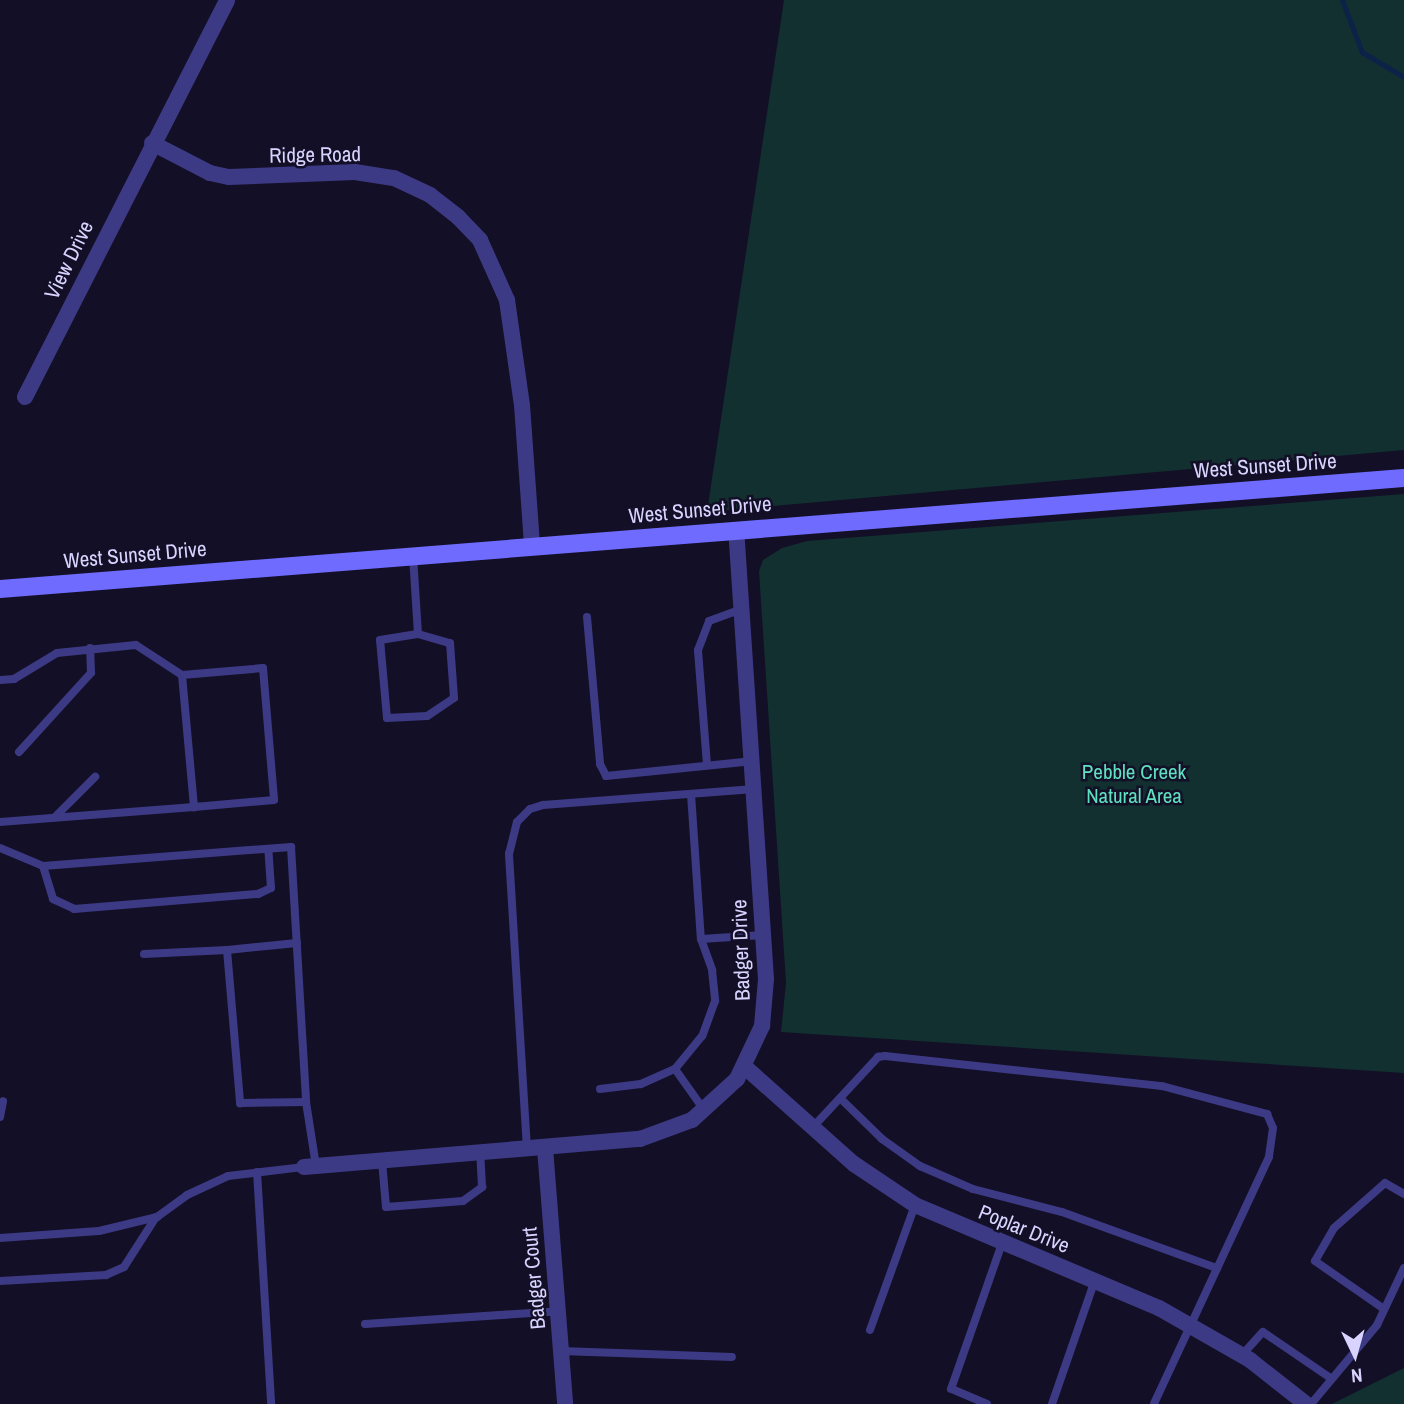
<!DOCTYPE html>
<style>
body{margin:0}
#map{position:relative;width:1404px;height:1404px;overflow:hidden;background:#130f26;font-family:"Archivo Narrow",sans-serif}
div>[style]{position:absolute}
.green>*{inset:0;background:#12302f}
.stream>*{height:5px;margin:-2.5px;padding:0 2.5px;transform-origin:2.5px;border-radius:2.5px;background:#0c2248}
.service>*{height:8px;margin:-4px;padding:0 4px;transform-origin:4px;border-radius:4px;background:#3d3a85}
.minor>*{height:16px;margin:-8px;padding:0 8px;transform-origin:8px;border-radius:8px;background:#3d3a85}
.secondary>*{height:18px;margin:-9px;padding:0 9px;transform-origin:9px;border-radius:9px;background:#6f6bff}
span{translate:-50% -50%;white-space:nowrap;text-align:center;line-height:1.15;-webkit-text-stroke:5px #130f26;paint-order:stroke}
.street-label{font-size:21px;color:#d9d4ff}
.park-label{font-size:21px;color:#5fe0c0}
.north{position:absolute;left:1320px;top:1320px;width:70px;height:70px;-webkit-text-stroke:5px #130f26;paint-order:stroke;rotate:175deg;font-size:19px;font-weight:700;line-height:28px;text-align:center;color:#d9d4ff}
.north::after{content:'';display:block;margin:auto;width:24px;height:32px;background:#d9d4ff;clip-path:polygon(50% 0,100% 100%,50% 72%,0 100%)}
</style>
<div id="map">
<div class="green">
<i style="clip-path:polygon(784px 0,1404px 0,1404px 450px,707px 512px)"></i>
<i style="clip-path:polygon(1404px 494px,1404px 1073px,781px 1032px,786px 983px,759px 571px,763px 560px,782px 548px,807px 541px)"></i>
<i style="clip-path:polygon(1404px 1368px,1404px 1404px,1332px 1404px)"></i>
</div>
<div class="stream">
<i style="left:1342px;top:0;width:56px;rotate:69deg"></i>
<i style="left:1362px;top:52px;width:49px;rotate:30.8deg"></i>
</div>
<div class="service">
<i style="left:413px;top:555px;width:79px;rotate:86.4deg"></i>
<i style="left:418px;top:634px;width:33px;rotate:16deg"></i>
<i style="left:450px;top:643px;width:55px;rotate:85.8deg"></i>
<i style="left:454px;top:698px;width:32px;rotate:146deg"></i>
<i style="left:427px;top:716px;width:40px;rotate:177.1deg"></i>
<i style="left:387px;top:718px;width:78px;rotate:-95.1deg"></i>
<i style="left:380px;top:640px;width:38px;rotate:-9deg"></i>
<i style="left:587px;top:617px;width:148px;rotate:84.9deg"></i>
<i style="left:600px;top:764px;width:13px;rotate:63deg"></i>
<i style="left:606px;top:776px;width:148px;rotate:-5.8deg"></i>
<i style="left:182px;top:675px;width:81px;rotate:-4.9deg"></i>
<i style="left:263px;top:668px;width:132px;rotate:85.2deg"></i>
<i style="left:274px;top:800px;width:80px;rotate:175deg"></i>
<i style="left:0;top:680px;width:14px;rotate:-4deg"></i>
<i style="left:14px;top:679px;width:50px;rotate:-31.2deg"></i>
<i style="left:57px;top:653px;width:79px;rotate:-5.8deg"></i>
<i style="left:136px;top:645px;width:55px;rotate:33.1deg"></i>
<i style="left:182px;top:675px;width:133px;rotate:84.8deg"></i>
<i style="left:194px;top:807px;width:195px;rotate:175.6deg"></i>
<i style="left:19px;top:752px;width:107px;rotate:-47.7deg"></i>
<i style="left:91px;top:673px;width:25px;rotate:-92deg"></i>
<i style="left:707px;top:765px;width:115px;rotate:-94.5deg"></i>
<i style="left:698px;top:650px;width:31px;rotate:-69deg"></i>
<i style="left:709px;top:621px;width:35px;rotate:-20deg"></i>
<i style="left:691px;top:794px;width:145px;rotate:86.1deg"></i>
<i style="left:701px;top:939px;width:33px;rotate:70deg"></i>
<i style="left:712px;top:970px;width:31px;rotate:84deg"></i>
<i style="left:715px;top:1001px;width:37px;rotate:110deg"></i>
<i style="left:702px;top:1036px;width:43px;rotate:129.3deg"></i>
<i style="left:675px;top:1069px;width:50px;rotate:54.7deg"></i>
<i style="left:55px;top:817px;width:57px;rotate:-45deg"></i>
<i style="left:0;top:848px;width:47px;rotate:22.7deg"></i>
<i style="left:43px;top:866px;width:249px;rotate:-4.4deg"></i>
<i style="left:291px;top:847px;width:255px;rotate:86.6deg"></i>
<i style="left:306px;top:1102px;width:65px;rotate:81.1deg"></i>
<i style="left:43px;top:866px;width:34px;rotate:73deg"></i>
<i style="left:53px;top:899px;width:23px;rotate:25deg"></i>
<i style="left:74px;top:909px;width:185px;rotate:-4.7deg"></i>
<i style="left:258px;top:894px;width:14px;rotate:-25deg"></i>
<i style="left:271px;top:888px;width:39px;rotate:-94deg"></i>
<i style="left:701px;top:939px;width:62px;rotate:-3.7deg"></i>
<i style="left:297px;top:943px;width:70px;rotate:174.3deg"></i>
<i style="left:227px;top:950px;width:154px;rotate:85.1deg"></i>
<i style="left:240px;top:1103px;width:66px;rotate:-0.9deg"></i>
<i style="left:144px;top:954px;width:83px;rotate:-2.8deg"></i>
<i style="left:600px;top:1089px;width:41px;rotate:-7deg"></i>
<i style="left:641px;top:1084px;width:37px;rotate:-24deg"></i>
<i style="left:840px;top:1098px;width:59px;rotate:44.3deg"></i>
<i style="left:882px;top:1139px;width:47px;rotate:35.4deg"></i>
<i style="left:920px;top:1166px;width:58px;rotate:23.5deg"></i>
<i style="left:973px;top:1189px;width:92px;rotate:14.5deg"></i>
<i style="left:1062px;top:1212px;width:165px;rotate:19.9deg"></i>
<i style="left:0;top:1117px;width:16px;rotate:-79deg"></i>
<i style="left:813px;top:1127px;width:96px;rotate:-47.1deg"></i>
<i style="left:878px;top:1057px;width:7px;rotate:-8deg"></i>
<i style="left:885px;top:1056px;width:279px;rotate:6.2deg"></i>
<i style="left:1162px;top:1086px;width:109px;rotate:14.9deg"></i>
<i style="left:1267px;top:1114px;width:15px;rotate:67deg"></i>
<i style="left:1273px;top:1128px;width:29px;rotate:98deg"></i>
<i style="left:1269px;top:1157px;width:272px;rotate:115deg"></i>
<i style="left:527px;top:1149px;width:296px;rotate:-93.5deg"></i>
<i style="left:509px;top:854px;width:33px;rotate:-76deg"></i>
<i style="left:517px;top:822px;width:18px;rotate:-45deg"></i>
<i style="left:530px;top:809px;width:14px;rotate:-17deg"></i>
<i style="left:543px;top:805px;width:212px;rotate:-4.3deg"></i>
<i style="left:382px;top:1161px;width:46px;rotate:85deg"></i>
<i style="left:386px;top:1207px;width:77px;rotate:-4.5deg"></i>
<i style="left:463px;top:1201px;width:24px;rotate:-36deg"></i>
<i style="left:482px;top:1187px;width:34px;rotate:-93deg"></i>
<i style="left:257px;top:1172px;width:232px;rotate:86.5deg"></i>
<i style="left:0;top:1238px;width:99px;rotate:-4deg"></i>
<i style="left:99px;top:1231px;width:60px;rotate:-13.6deg"></i>
<i style="left:157px;top:1217px;width:37px;rotate:-36deg"></i>
<i style="left:187px;top:1195px;width:45px;rotate:-24.9deg"></i>
<i style="left:228px;top:1176px;width:77px;rotate:-6.8deg"></i>
<i style="left:0;top:1281px;width:106px;rotate:-3.2deg"></i>
<i style="left:106px;top:1275px;width:20px;rotate:-24deg"></i>
<i style="left:124px;top:1267px;width:59px;rotate:-57.4deg"></i>
<i style="left:1384px;top:1309px;width:84px;rotate:-145.2deg"></i>
<i style="left:1315px;top:1261px;width:38px;rotate:-60deg"></i>
<i style="left:1334px;top:1228px;width:68px;rotate:-41.4deg"></i>
<i style="left:1385px;top:1183px;width:22px;rotate:30deg"></i>
<i style="left:365px;top:1324px;width:194px;rotate:-3.8deg"></i>
<i style="left:870px;top:1330px;width:133px;rotate:-70.2deg"></i>
<i style="left:561px;top:1351px;width:171px;rotate:2deg"></i>
<i style="left:1242px;top:1355px;width:31px;rotate:-48deg"></i>
<i style="left:1263px;top:1332px;width:83px;rotate:34.3deg"></i>
<i style="left:987px;top:1404px;width:39px;rotate:-157deg"></i>
<i style="left:951px;top:1389px;width:155px;rotate:-70.7deg"></i>
<i style="left:1052px;top:1404px;width:131px;rotate:-70.9deg"></i>
<i style="left:1311px;top:1404px;width:103px;rotate:-50.1deg"></i>
<i style="left:1377px;top:1325px;width:63px;rotate:-64.7deg"></i>
</div>
<div class="minor">
<i style="left:152px;top:143px;width:65px;rotate:27.3deg"></i>
<i style="left:210px;top:173px;width:19px;rotate:12deg"></i>
<i style="left:229px;top:177px;width:126px;rotate:-2.3deg"></i>
<i style="left:355px;top:172px;width:39px;rotate:9deg"></i>
<i style="left:394px;top:178px;width:40px;rotate:25deg"></i>
<i style="left:430px;top:195px;width:36px;rotate:38deg"></i>
<i style="left:458px;top:217px;width:32px;rotate:46deg"></i>
<i style="left:480px;top:240px;width:66px;rotate:65.8deg"></i>
<i style="left:507px;top:300px;width:106px;rotate:81.9deg"></i>
<i style="left:522px;top:405px;width:141px;rotate:85.9deg"></i>
<i style="left:25px;top:397px;width:445px;rotate:-63deg"></i>
<i style="left:745px;top:1067px;width:146px;rotate:41.7deg"></i>
<i style="left:854px;top:1164px;width:73px;rotate:33.9deg"></i>
<i style="left:915px;top:1205px;width:265px;rotate:22.9deg"></i>
<i style="left:1159px;top:1308px;width:105px;rotate:29.7deg"></i>
<i style="left:1250px;top:1360px;width:71px;rotate:38.2deg"></i>
<i style="left:545px;top:1148px;width:257px;rotate:85.5deg"></i>
<i style="left:304px;top:1167px;width:337px;rotate:-4.8deg"></i>
<i style="left:640px;top:1139px;width:55px;rotate:-20.1deg"></i>
<i style="left:692px;top:1120px;width:61px;rotate:-42.3deg"></i>
<i style="left:737px;top:1079px;width:59px;rotate:-64.7deg"></i>
<i style="left:762px;top:1026px;width:47px;rotate:-85.1deg"></i>
<i style="left:766px;top:979px;width:450px;rotate:-93.8deg"></i>
</div>
<div class="secondary">
<i style="left:0;top:589px;width:1408px;rotate:-4.52deg"></i>
</div>
<div class="street-label">
<span style="left:315px;top:155px;rotate:-1deg">Ridge Road</span>
<span style="left:69px;top:260px;rotate:-64deg">View Drive</span>
<span style="left:1265px;top:466px;rotate:-4deg">West Sunset Drive</span>
<span style="left:700px;top:510px;rotate:-5deg">West Sunset Drive</span>
<span style="left:135px;top:555px;rotate:-5deg">West Sunset Drive</span>
<span style="left:741px;top:950px;rotate:-92deg">Badger Drive</span>
<span style="left:1024px;top:1229px;rotate:22deg">Poplar Drive</span>
<span style="left:534px;top:1278px;rotate:-95deg">Badger Court</span>
</div>
<div class="park-label">
<span style="left:1134px;top:784px">Pebble Creek<br>Natural Area</span>
</div>
<div class="north">N</div>
</div>
